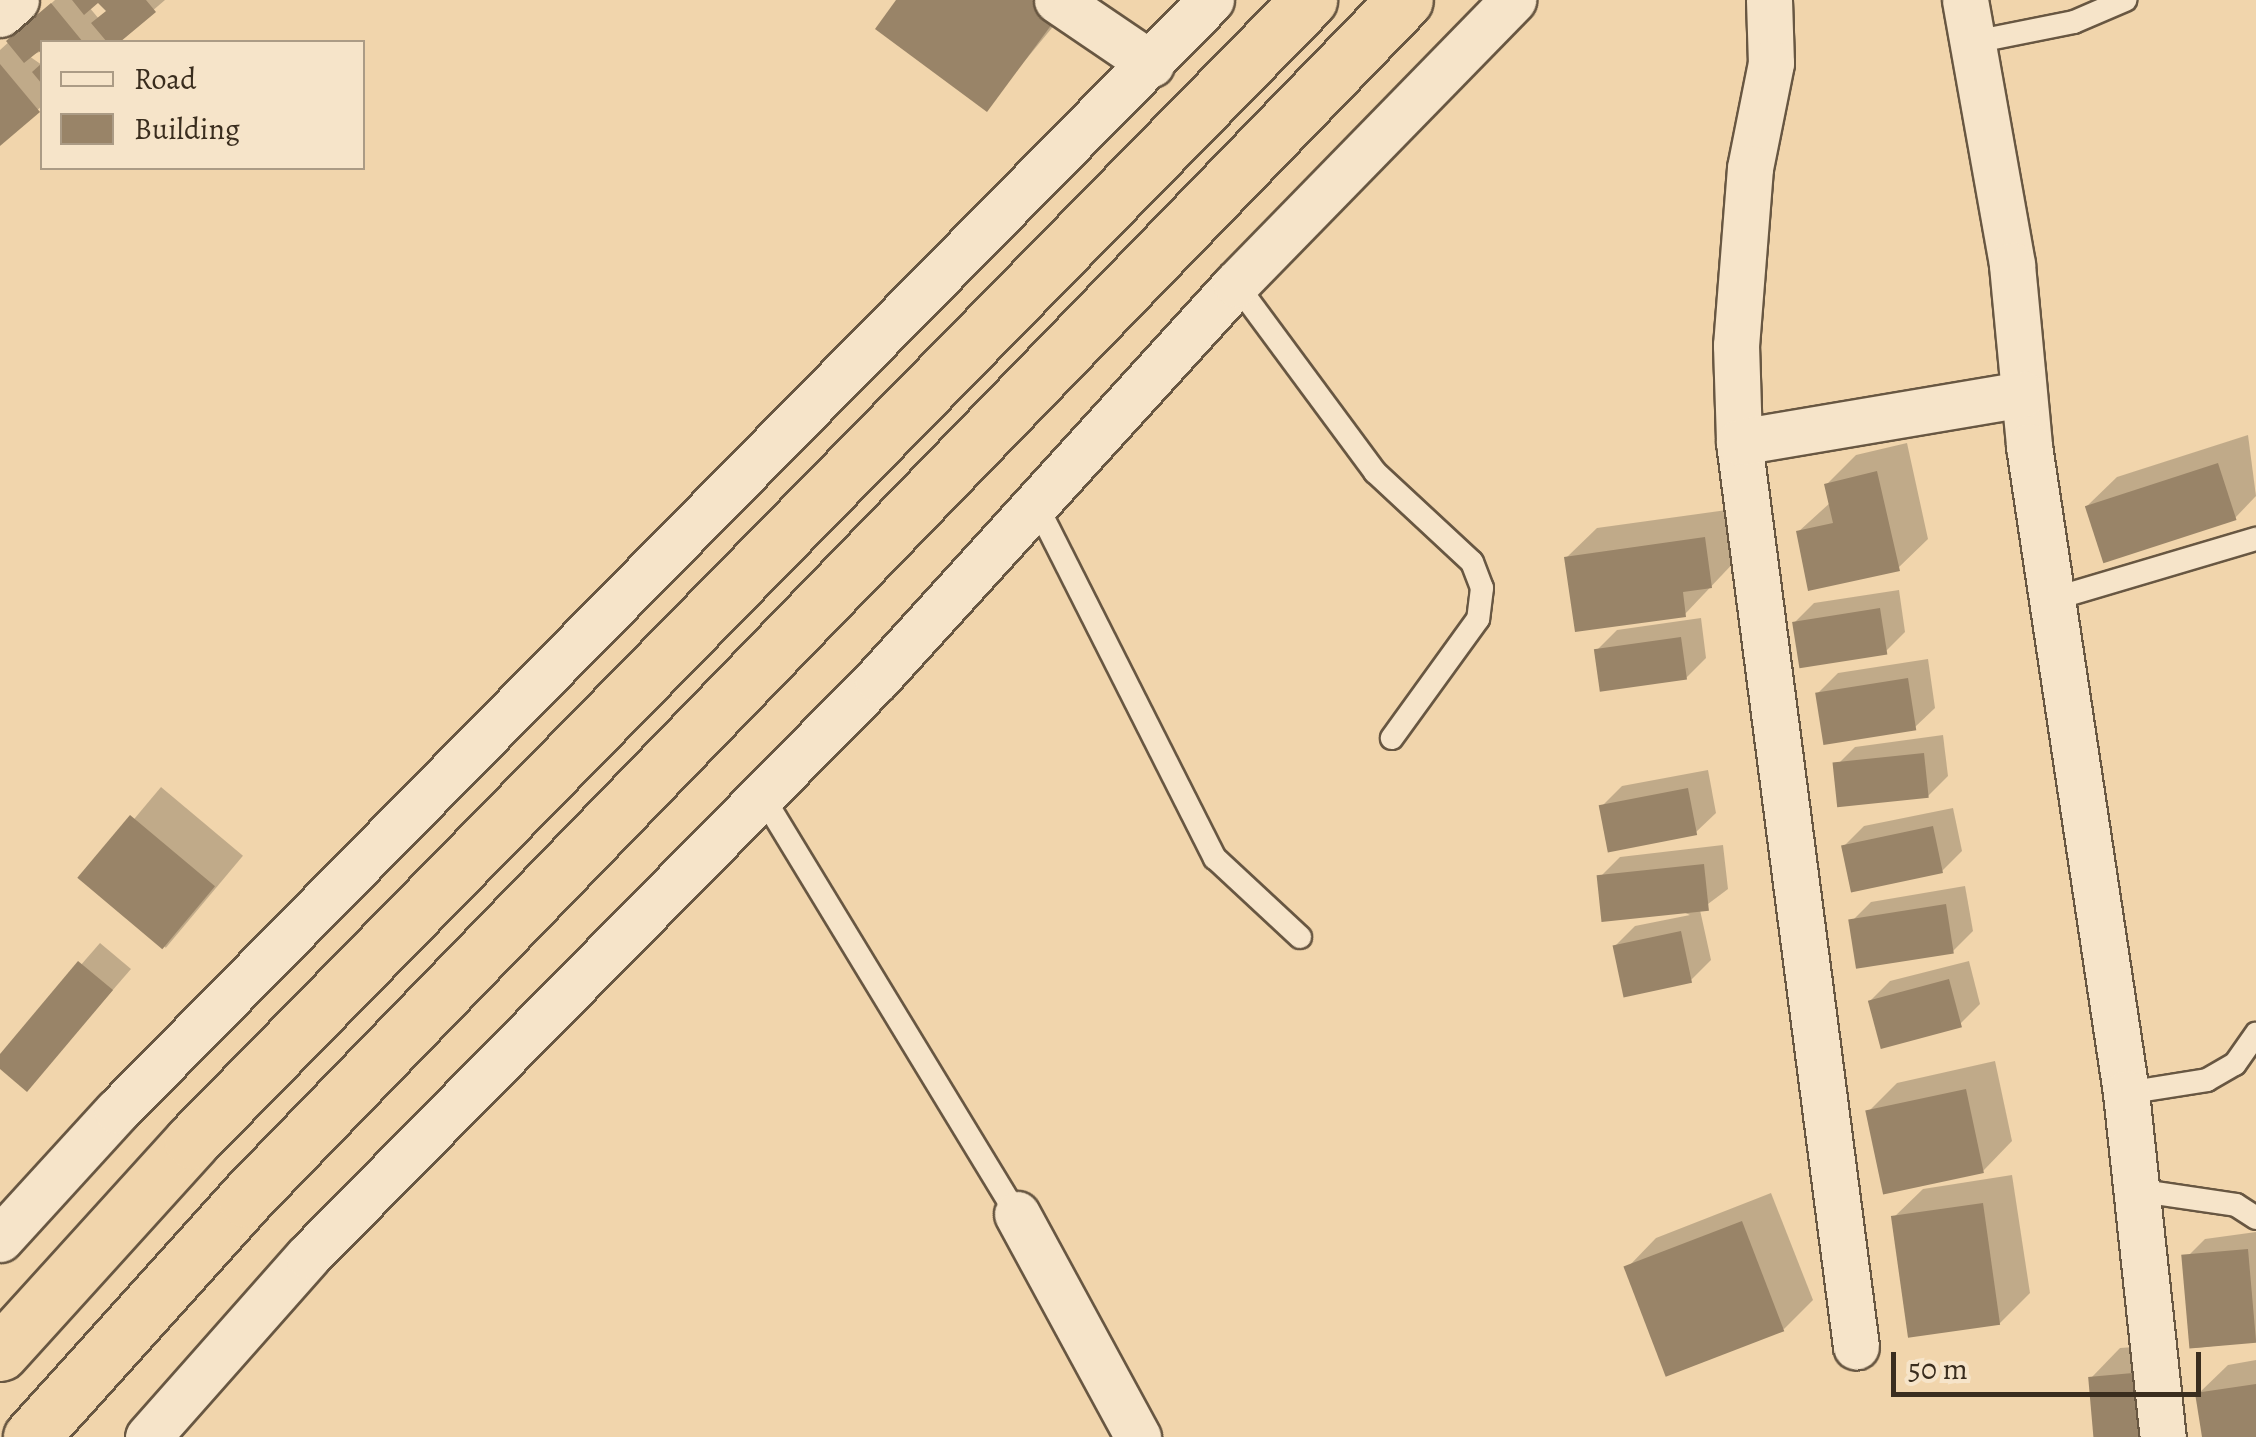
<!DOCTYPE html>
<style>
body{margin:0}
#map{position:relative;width:2256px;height:1437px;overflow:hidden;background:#f1d5ac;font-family:Alegreya,serif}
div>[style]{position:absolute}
.shadow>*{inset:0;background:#0003;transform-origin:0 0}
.building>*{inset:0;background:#998468;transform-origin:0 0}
.roads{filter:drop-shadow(2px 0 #685742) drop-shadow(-2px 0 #685742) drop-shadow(0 2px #685742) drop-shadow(0 -2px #685742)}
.service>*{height:22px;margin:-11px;padding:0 11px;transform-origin:11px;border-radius:11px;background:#f6e4c9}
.minor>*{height:45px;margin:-22.5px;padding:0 22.5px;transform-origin:22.5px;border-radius:22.5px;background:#f6e4c9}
.trunk>*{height:55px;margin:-27.5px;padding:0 27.5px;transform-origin:27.5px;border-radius:27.5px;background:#f1d5ac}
span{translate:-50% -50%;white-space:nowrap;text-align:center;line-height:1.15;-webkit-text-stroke:8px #f6e4c9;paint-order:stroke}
.legend{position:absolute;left:40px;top:40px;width:325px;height:130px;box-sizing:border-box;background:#f6e4c9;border:2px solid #ab9b85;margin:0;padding:12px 18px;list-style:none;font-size:30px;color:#3a2d1e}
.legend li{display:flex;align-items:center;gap:20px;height:50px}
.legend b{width:50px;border:2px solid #ab9b85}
.scale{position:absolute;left:1891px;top:1352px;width:310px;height:45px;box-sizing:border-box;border:5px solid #3a2d1e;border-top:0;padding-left:12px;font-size:30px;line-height:35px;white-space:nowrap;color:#3a2d1e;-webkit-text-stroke:8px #f6e4c9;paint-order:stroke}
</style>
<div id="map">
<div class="shadow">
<i style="clip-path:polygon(55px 0,97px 0,89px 7px,99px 19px,108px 10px,99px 0,165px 0,116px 42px,42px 42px,42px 51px,29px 56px,42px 65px,42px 106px,0 142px,0 50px)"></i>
<i style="clip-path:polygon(899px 0,1075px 0,986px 108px)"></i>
<i style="clip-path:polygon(2248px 435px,2256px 496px,2235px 518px,2087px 506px,2117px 477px)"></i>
<i style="clip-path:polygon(1907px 443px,1928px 539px,1898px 568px,1798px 532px,1831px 502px,1827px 484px,1856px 455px)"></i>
<i style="clip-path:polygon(1734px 509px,1740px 556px,1685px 614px,1567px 557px,1597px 528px)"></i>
<i style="clip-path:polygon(1899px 590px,1905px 632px,1885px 652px,1794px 623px,1814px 603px)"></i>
<i style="clip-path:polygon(1701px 618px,1706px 658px,1686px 678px,1597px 650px,1617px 630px)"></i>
<i style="clip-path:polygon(1928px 659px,1935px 708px,1915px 727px,1818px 693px,1838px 673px)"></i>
<i style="clip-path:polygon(1943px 735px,1948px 776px,1928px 796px,1835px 767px,1855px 747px)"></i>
<i style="clip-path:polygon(1708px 770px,1716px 813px,1696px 832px,1602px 806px,1622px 786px)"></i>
<i style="left:161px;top:787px;width:107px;height:120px;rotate:40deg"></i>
<i style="clip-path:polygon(1953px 808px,1962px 851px,1942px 871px,1844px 846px,1864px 826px)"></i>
<i style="clip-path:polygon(1723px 845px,1728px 889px,1700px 910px,1711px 960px,1691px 980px,1615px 946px,1635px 926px,1690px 915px,1600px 877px,1620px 857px)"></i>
<i style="clip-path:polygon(1965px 886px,1973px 931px,1953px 951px,1851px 922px,1871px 902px)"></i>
<i style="clip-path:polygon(100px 943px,131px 969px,27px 1089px,0 1066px,0 1058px)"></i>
<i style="clip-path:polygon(1969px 961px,1980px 1004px,1960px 1024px,1870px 1001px,1890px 981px)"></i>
<i style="clip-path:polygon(1995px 1061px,2012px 1141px,1983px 1171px,1868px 1112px,1897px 1083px)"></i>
<i style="clip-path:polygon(2012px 1175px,2030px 1293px,2000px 1323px,1893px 1218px,1923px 1189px)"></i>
<i style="clip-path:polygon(1771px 1193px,1813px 1300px,1784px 1329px,1627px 1268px,1656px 1238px)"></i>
<i style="clip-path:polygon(2256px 1232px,2256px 1341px,2196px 1348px,2185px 1259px,2205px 1239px)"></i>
<i style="clip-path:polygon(2162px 1345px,2170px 1437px,2096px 1437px,2091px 1378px,2120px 1348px)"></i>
<i style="clip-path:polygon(2256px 1360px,2256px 1437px,2205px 1437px,2198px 1394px,2228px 1365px)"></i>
</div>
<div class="building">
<i style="clip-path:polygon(72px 0,146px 0,156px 12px,120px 42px,107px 42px,91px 23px,106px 11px,98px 3px,84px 15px)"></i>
<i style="clip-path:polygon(896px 0,1035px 0,1058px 16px,987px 112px,875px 29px)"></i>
<i style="clip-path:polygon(51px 3px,83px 42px,42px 42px,42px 55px,39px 51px,24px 63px,6px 41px)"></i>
<i style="clip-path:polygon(42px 63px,42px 84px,32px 72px)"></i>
<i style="clip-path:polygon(0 64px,40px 112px,0 146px)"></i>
<i style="left:2218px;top:463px;width:60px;height:140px;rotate:72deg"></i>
<i style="clip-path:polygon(1877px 471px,1900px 571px,1808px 591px,1796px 531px,1833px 523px,1824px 484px)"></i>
<i style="clip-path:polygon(1705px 537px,1712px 588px,1683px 592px,1686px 617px,1575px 632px,1564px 557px)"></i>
<i style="left:1880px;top:608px;width:47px;height:89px;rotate:81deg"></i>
<i style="left:1681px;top:637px;width:43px;height:88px;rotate:82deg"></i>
<i style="left:1908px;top:678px;width:53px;height:94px;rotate:81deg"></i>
<i style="left:1924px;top:753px;width:45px;height:92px;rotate:84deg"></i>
<i style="left:1688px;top:788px;width:48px;height:91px;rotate:79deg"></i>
<i style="left:130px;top:815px;width:111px;height:82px;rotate:40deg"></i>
<i style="left:1933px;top:826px;width:48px;height:94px;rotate:78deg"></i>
<i style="left:1704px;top:864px;width:47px;height:108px;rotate:84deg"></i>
<i style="left:1946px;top:904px;width:50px;height:99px;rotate:81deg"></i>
<i style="left:1681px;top:931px;width:53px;height:70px;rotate:78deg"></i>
<i style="clip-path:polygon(78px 961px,113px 990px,27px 1092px,0 1069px,0 1054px)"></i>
<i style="left:1949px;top:979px;width:50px;height:84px;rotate:75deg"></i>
<i style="left:1966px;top:1089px;width:86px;height:103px;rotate:78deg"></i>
<i style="left:1983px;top:1203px;width:123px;height:93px;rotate:82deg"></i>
<i style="left:1742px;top:1221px;width:118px;height:127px;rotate:69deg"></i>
<i style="left:2248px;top:1249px;width:94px;height:67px;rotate:85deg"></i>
<i style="left:2133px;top:1373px;width:64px;height:45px;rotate:85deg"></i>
<i style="clip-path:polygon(2256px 1384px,2256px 1437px,2202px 1437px,2195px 1393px)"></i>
</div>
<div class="roads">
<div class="service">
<i style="left:1974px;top:42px;width:102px;rotate:-11.3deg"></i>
<i style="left:2074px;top:22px;width:56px;rotate:-23.3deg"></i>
<i style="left:1236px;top:284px;width:234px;rotate:53.5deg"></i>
<i style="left:1375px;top:472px;width:132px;rotate:42.9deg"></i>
<i style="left:1472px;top:562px;width:28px;rotate:69deg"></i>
<i style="left:1482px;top:588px;width:31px;rotate:97deg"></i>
<i style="left:1478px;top:619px;width:147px;rotate:125.9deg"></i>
<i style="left:1036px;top:504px;width:397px;rotate:63.2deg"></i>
<i style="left:1215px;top:858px;width:116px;rotate:42.9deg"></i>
<i style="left:2053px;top:599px;width:212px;rotate:-16.5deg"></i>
<i style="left:763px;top:797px;width:488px;rotate:58.7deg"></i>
<i style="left:2126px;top:1093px;width:82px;rotate:-9.1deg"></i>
<i style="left:2207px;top:1080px;width:32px;rotate:-30deg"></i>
<i style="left:2235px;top:1064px;width:37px;rotate:-55deg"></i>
<i style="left:2135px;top:1190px;width:102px;rotate:8.4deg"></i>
<i style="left:2236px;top:1205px;width:24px;rotate:33deg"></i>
</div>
<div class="minor">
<i style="left:1057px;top:0;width:114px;rotate:34.2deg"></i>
<i style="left:1769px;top:0;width:63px;rotate:88.2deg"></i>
<i style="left:1771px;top:63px;width:107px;rotate:101.3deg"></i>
<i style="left:1750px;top:168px;width:178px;rotate:94.5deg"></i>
<i style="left:1736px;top:345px;width:97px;rotate:88.2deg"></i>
<i style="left:1739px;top:442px;width:912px;rotate:82.63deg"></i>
<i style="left:1965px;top:0;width:269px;rotate:79.9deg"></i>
<i style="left:2012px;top:265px;width:182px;rotate:84.6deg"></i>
<i style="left:2029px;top:446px;width:654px;rotate:81.47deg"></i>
<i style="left:2126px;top:1093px;width:346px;rotate:83.9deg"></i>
<i style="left:0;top:14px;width:21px;rotate:-41deg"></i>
<i style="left:1739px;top:442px;width:288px;rotate:-9.6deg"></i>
<i style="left:1017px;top:1214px;width:254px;rotate:61.5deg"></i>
<i style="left:0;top:1239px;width:173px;rotate:-47.6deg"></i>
<i style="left:117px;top:1111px;width:1559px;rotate:-45.44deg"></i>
<i style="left:148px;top:1437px;width:242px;rotate:-48.5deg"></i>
<i style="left:308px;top:1256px;width:810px;rotate:-45.4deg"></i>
<i style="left:877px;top:679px;width:534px;rotate:-47.73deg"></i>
<i style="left:1236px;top:284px;width:397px;rotate:-45.7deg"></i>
</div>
<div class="trunk">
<i style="left:0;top:1353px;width:286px;rotate:-47.8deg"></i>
<i style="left:192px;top:1141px;width:1597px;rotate:-45.61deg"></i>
<i style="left:31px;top:1437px;width:320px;rotate:-48deg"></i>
<i style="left:245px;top:1199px;width:1668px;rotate:-45.95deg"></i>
</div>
</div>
<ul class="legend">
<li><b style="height:12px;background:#f6e4c9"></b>Road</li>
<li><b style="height:28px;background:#998468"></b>Building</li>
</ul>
<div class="scale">50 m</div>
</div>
